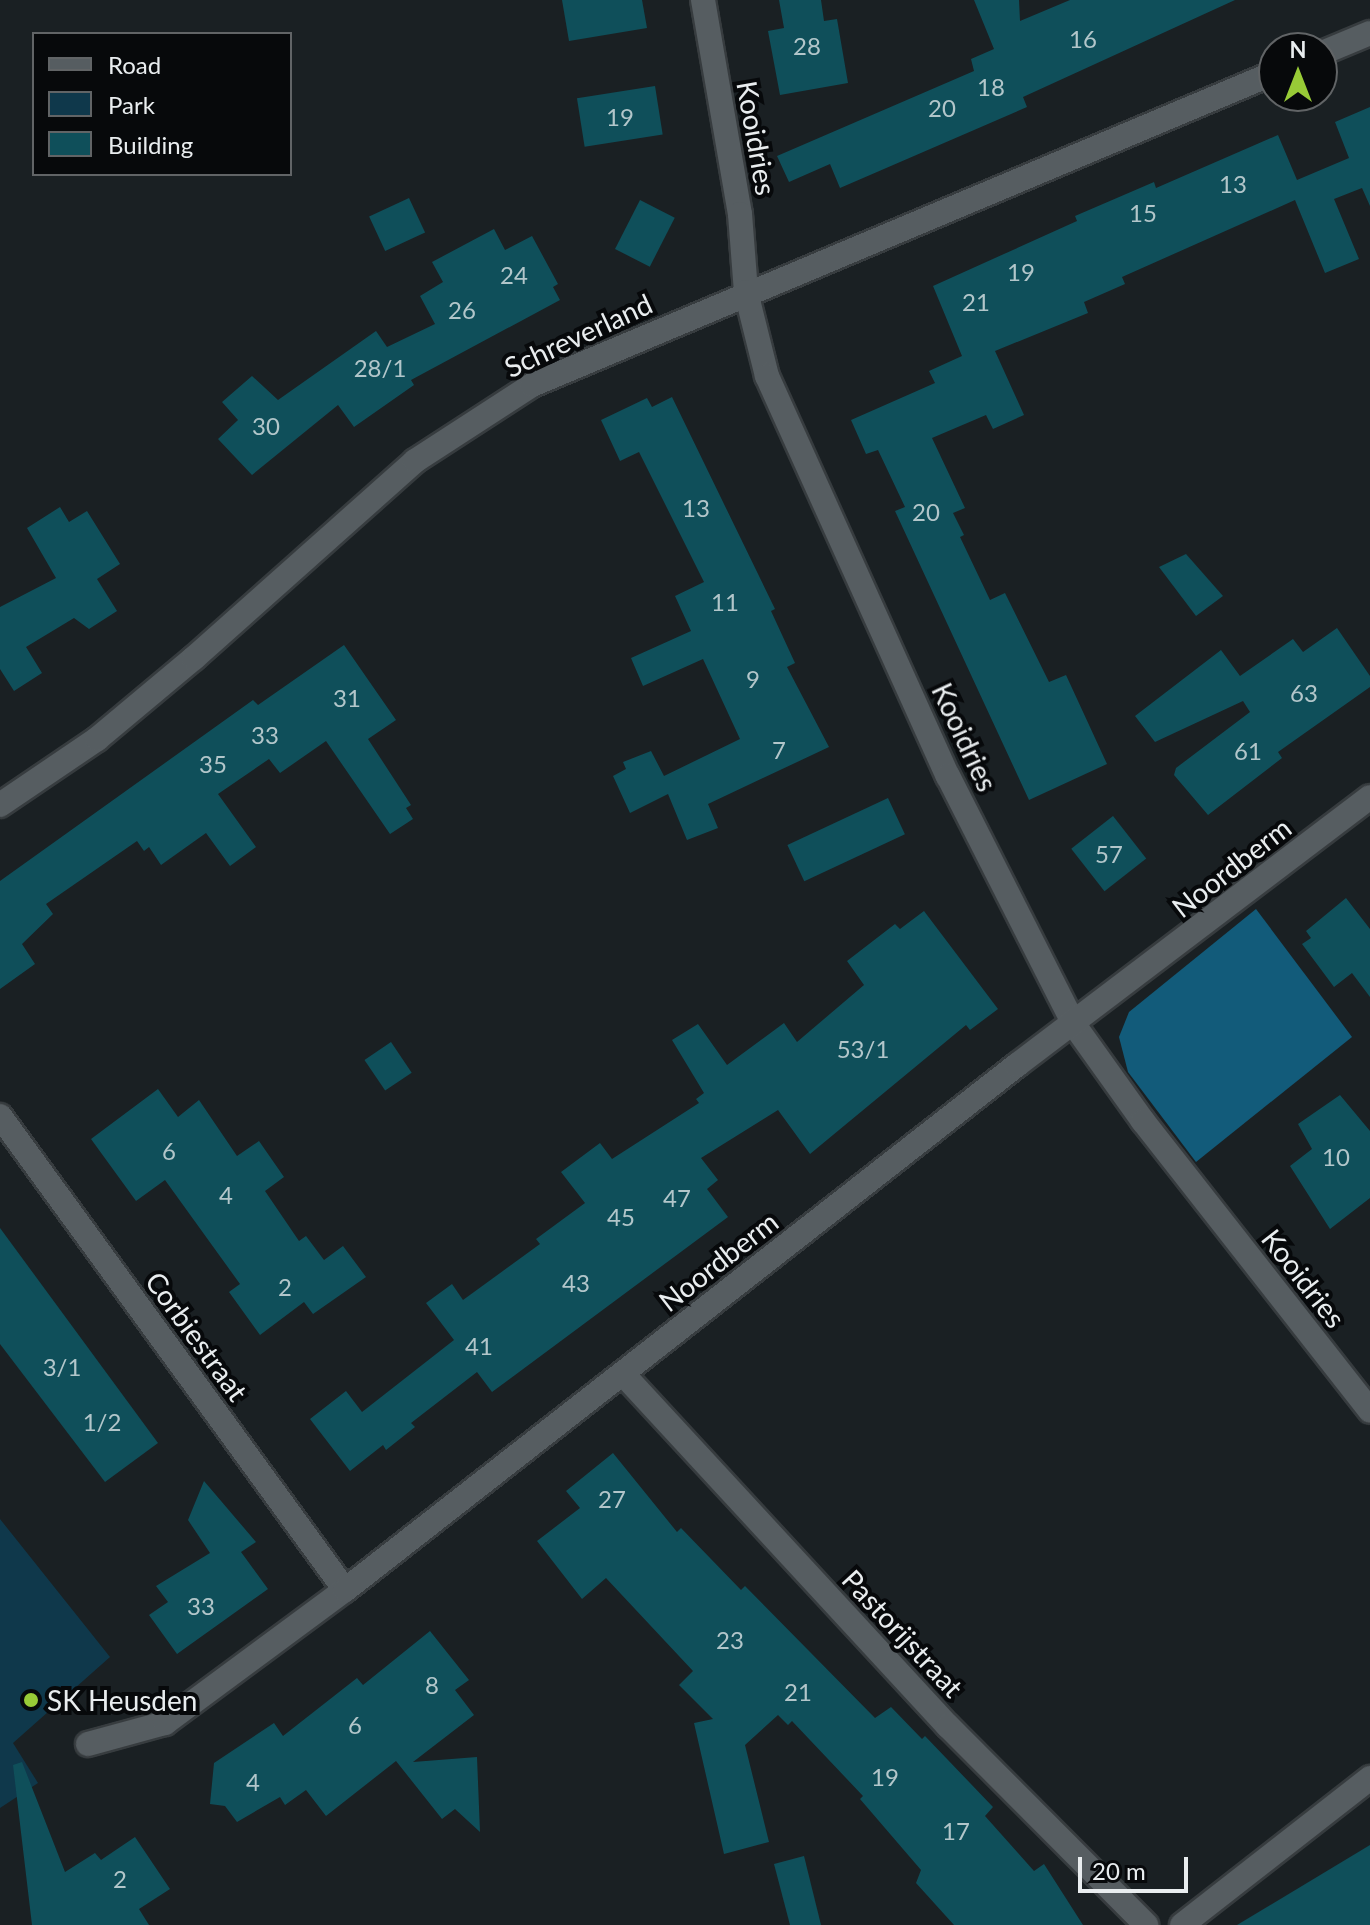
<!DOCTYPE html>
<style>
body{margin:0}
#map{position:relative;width:1370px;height:1925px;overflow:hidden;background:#1a2023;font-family:Lato,sans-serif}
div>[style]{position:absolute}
.green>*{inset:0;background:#0f384b}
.forest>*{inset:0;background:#125b7a}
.building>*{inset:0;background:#0f4f5a;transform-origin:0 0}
.roads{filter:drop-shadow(2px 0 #373c3f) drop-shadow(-2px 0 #373c3f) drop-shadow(0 2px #373c3f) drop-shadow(0 -2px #373c3f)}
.minor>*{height:24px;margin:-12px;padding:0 12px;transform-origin:12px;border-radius:12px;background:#565d61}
.dots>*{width:22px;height:22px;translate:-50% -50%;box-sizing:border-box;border:4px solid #07090b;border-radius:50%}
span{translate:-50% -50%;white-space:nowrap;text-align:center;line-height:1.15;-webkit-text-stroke:8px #07090b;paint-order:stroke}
.number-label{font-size:24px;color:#b2c6ca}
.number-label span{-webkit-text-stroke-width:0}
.street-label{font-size:28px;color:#e9edef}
.poi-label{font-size:28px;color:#e9edef}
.left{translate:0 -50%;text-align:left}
.legend{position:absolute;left:32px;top:32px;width:260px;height:144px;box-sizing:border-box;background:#07090b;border:2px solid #616466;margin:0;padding:10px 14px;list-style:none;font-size:24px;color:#e9edef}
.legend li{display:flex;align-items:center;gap:16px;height:40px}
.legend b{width:40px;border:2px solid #616466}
.north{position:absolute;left:1258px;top:32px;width:80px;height:80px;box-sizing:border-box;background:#07090b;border:2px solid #616466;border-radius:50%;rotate:0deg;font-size:22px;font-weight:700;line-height:32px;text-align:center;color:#e9edef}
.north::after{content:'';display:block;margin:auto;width:28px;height:36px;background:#98cb37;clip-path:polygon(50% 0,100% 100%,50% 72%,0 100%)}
.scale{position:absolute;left:1078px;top:1857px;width:110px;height:36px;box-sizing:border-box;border:4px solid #e9edef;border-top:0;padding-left:10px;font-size:24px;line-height:28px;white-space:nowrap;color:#e9edef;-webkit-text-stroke:6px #07090b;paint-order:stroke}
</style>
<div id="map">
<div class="green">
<i style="clip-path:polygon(0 1519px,110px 1657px,13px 1743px,38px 1783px,0 1808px)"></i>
</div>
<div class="forest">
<i style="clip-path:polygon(1256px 909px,1352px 1037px,1196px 1162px,1128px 1072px,1119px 1037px,1129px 1012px)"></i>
</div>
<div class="building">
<i style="clip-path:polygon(562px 0,642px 0,647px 28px,569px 41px)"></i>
<i style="clip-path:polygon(779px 0,821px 0,824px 21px,837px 19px,848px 83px,780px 95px,768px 31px,784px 28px)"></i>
<i style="clip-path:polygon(974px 0,1019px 0,1020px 21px,1070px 0,1235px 0,1023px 97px,1027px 107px,840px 188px,830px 164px,789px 182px,777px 156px,974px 71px,971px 59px,994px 49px)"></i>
<i style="left:655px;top:86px;width:49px;height:79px;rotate:81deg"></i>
<i style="clip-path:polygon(1370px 107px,1370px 206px,1362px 188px,1334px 199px,1359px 259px,1325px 273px,1295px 200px,1122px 277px,1125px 284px,1084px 302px,1088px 313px,995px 351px,1024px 415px,993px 429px,986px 415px,932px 438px,965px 508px,953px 513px,964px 535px,960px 537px,990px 600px,1005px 593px,1049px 682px,1066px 675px,1107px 764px,1029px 800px,895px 511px,905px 507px,878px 450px,866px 454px,851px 420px,935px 383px,929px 371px,962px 356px,933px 286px,1077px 221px,1075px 216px,1154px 182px,1156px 188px,1278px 135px,1297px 180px,1349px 158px,1335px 122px)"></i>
<i style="left:409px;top:198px;width:38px;height:44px;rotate:65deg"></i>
<i style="left:640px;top:200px;width:39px;height:55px;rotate:27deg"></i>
<i style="clip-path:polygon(494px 229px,505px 250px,532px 236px,558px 284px,553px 287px,560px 300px,411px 380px,414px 385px,354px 427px,338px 405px,252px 475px,218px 439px,238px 420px,222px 402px,252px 376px,278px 400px,376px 331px,387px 347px,435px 324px,420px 296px,443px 282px,432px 262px)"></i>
<i style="clip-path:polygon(672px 397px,775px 609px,771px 611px,795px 663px,787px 667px,829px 747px,708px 804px,718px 828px,687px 840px,668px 794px,630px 813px,613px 776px,626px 769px,623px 762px,651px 751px,664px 776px,740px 739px,703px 659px,643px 686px,631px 658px,691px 631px,675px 596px,704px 582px,639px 452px,620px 461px,601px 420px,647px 398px,652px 407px)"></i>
<i style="clip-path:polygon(60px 507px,69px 522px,87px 511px,120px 564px,97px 579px,117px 611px,89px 629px,74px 618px,26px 647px,42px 673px,14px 691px,0 669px,0 607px,56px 578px,27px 528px)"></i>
<i style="clip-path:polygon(1186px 554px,1223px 596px,1196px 616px,1159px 567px)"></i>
<i style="clip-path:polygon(1337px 628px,1370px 676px,1370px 687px,1278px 752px,1282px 758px,1208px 815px,1174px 775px,1176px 768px,1250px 712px,1243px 701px,1155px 742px,1135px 716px,1221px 650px,1240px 676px,1293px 639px,1303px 652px)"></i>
<i style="clip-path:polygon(344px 645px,396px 720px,368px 739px,411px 805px,406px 808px,413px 819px,390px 834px,326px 741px,280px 773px,269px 759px,218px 794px,256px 847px,230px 866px,206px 833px,161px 865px,149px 847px,144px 851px,137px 841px,46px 904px,53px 914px,22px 944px,35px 964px,0 989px,0 881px,253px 700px,258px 705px)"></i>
<i style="left:888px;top:798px;width:40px;height:111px;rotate:65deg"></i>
<i style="left:1113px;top:816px;width:54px;height:53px;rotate:52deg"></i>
<i style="clip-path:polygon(1346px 898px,1370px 929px,1370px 997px,1352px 973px,1334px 987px,1302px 944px,1311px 938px,1306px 931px)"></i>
<i style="clip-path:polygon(924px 911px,998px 1009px,970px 1030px,966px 1025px,810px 1154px,778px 1110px,701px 1158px,718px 1180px,707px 1189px,728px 1217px,492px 1392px,477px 1372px,411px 1423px,415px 1427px,386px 1450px,383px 1445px,350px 1471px,310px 1419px,346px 1391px,362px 1412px,454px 1340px,426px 1303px,452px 1284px,463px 1300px,540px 1244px,536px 1239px,585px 1203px,561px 1172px,600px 1143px,612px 1159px,699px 1103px,696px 1099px,704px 1093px,672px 1040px,698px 1024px,727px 1065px,784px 1023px,797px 1042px,864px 985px,847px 961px,895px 924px,900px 929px)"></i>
<i style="left:391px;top:1042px;width:37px;height:32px;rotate:56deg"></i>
<i style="clip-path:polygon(158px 1089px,178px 1117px,199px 1100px,237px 1156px,259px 1141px,284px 1177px,265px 1191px,299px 1241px,306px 1236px,324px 1260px,343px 1246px,366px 1277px,313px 1314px,304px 1302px,260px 1335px,229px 1292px,240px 1284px,165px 1180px,136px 1201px,91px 1139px)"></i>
<i style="clip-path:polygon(1340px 1095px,1370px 1131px,1370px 1198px,1330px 1229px,1290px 1166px,1312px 1149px,1298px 1124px)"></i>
<i style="clip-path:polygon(0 1228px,158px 1443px,105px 1482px,0 1344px)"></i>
<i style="clip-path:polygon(613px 1453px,677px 1532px,681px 1528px,741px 1590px,745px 1586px,875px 1718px,891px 1707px,922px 1739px,925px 1736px,993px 1807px,985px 1816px,1034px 1871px,1044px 1864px,1083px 1925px,954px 1925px,916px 1883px,921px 1870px,860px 1799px,863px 1796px,792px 1721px,788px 1725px,778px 1715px,745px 1745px,769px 1842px,724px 1854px,694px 1723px,713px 1719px,679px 1685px,693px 1671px,606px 1578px,582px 1599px,537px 1541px,580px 1508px,566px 1491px)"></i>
<i style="clip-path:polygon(204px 1481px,256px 1542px,241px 1552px,268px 1589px,177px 1654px,149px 1615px,168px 1602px,156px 1586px,210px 1553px,188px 1520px)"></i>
<i style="clip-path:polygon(430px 1631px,469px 1680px,455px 1690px,474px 1715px,413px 1762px,477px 1757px,480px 1832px,455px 1809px,442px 1819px,396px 1761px,326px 1816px,306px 1790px,285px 1805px,280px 1797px,237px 1822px,225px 1806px,210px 1804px,214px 1763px,274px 1723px,283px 1736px,357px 1678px,363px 1685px)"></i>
<i style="clip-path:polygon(22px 1762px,65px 1872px,95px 1853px,101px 1860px,135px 1837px,170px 1889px,139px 1909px,149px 1925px,32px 1925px,13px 1765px)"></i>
<i style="clip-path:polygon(1370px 1845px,1370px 1925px,1237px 1925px)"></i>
<i style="clip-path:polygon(804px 1856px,821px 1925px,790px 1925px,774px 1864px)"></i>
</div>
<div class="roads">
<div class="minor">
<i style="left:703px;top:0;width:217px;rotate:80.2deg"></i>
<i style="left:740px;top:214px;width:78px;rotate:85.6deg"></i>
<i style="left:746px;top:292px;width:87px;rotate:76deg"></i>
<i style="left:767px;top:376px;width:439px;rotate:65.7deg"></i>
<i style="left:948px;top:776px;width:280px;rotate:63.1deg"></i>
<i style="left:1075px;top:1026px;width:117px;rotate:54.4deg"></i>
<i style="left:1143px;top:1121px;width:368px;rotate:51.9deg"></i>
<i style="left:1322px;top:53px;width:52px;rotate:-22.6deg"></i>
<i style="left:0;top:805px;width:117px;rotate:-34.2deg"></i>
<i style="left:97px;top:739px;width:126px;rotate:-39.9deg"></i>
<i style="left:194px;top:658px;width:296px;rotate:-41.7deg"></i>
<i style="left:415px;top:461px;width:140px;rotate:-33deg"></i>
<i style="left:532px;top:385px;width:805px;rotate:-22.81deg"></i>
<i style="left:0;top:1116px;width:586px;rotate:53.95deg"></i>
<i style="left:623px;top:1374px;width:479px;rotate:47.3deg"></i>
<i style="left:948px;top:1726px;width:281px;rotate:45.1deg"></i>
<i style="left:88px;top:1744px;width:80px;rotate:-15.3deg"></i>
<i style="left:165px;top:1723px;width:224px;rotate:-36.5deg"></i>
<i style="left:345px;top:1590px;width:853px;rotate:-38deg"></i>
<i style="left:1017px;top:1065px;width:443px;rotate:-37.2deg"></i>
<i style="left:1182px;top:1925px;width:239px;rotate:-38deg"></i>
</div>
</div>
<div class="dots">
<i style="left:31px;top:1700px;background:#98cb37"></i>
</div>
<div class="number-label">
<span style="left:1083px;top:39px">16</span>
<span style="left:807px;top:46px">28</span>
<span style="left:991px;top:87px">18</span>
<span style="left:942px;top:108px">20</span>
<span style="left:620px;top:117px">19</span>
<span style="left:1233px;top:184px">13</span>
<span style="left:1143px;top:213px">15</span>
<span style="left:1021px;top:272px">19</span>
<span style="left:514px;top:275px">24</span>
<span style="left:976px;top:302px">21</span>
<span style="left:462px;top:310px">26</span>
<span style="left:380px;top:368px">28/1</span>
<span style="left:266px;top:426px">30</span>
<span style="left:696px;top:508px">13</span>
<span style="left:926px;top:512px">20</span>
<span style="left:725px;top:602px">11</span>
<span style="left:753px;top:679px">9</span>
<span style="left:1304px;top:693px">63</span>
<span style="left:347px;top:698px">31</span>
<span style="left:265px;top:735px">33</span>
<span style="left:779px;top:750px">7</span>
<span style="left:1248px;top:751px">61</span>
<span style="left:213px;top:764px">35</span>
<span style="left:1109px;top:854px">57</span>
<span style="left:863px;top:1049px">53/1</span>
<span style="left:169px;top:1151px">6</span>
<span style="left:1336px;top:1157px">10</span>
<span style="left:226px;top:1195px">4</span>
<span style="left:677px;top:1198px">47</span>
<span style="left:621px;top:1217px">45</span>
<span style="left:576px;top:1283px">43</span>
<span style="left:285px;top:1287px">2</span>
<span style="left:479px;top:1346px">41</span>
<span style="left:62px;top:1367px">3/1</span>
<span style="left:102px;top:1422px">1/2</span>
<span style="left:612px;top:1499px">27</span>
<span style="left:201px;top:1606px">33</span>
<span style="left:730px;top:1640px">23</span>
<span style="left:432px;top:1685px">8</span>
<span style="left:798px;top:1692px">21</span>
<span style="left:355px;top:1725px">6</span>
<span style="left:885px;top:1777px">19</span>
<span style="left:253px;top:1782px">4</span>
<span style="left:956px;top:1831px">17</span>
<span style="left:120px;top:1879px">2</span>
</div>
<div class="street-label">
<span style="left:757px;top:138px;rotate:80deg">Kooidries</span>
<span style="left:578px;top:335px;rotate:-25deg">Schreverland</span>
<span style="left:965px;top:737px;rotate:65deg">Kooidries</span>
<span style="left:1231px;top:867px;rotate:-38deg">Noordberm</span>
<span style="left:718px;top:1261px;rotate:-38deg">Noordberm</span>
<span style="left:1304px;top:1278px;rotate:52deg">Kooidries</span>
<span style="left:197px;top:1336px;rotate:54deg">Corbiestraat</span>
<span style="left:903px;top:1633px;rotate:47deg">Pastorijstraat</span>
</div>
<div class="poi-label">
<span class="left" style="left:47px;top:1700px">SK Heusden</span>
</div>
<ul class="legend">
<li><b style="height:10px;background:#565d61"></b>Road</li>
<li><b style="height:22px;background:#0f384b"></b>Park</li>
<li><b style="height:22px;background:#0f4f5a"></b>Building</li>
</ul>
<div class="north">N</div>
<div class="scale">20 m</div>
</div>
